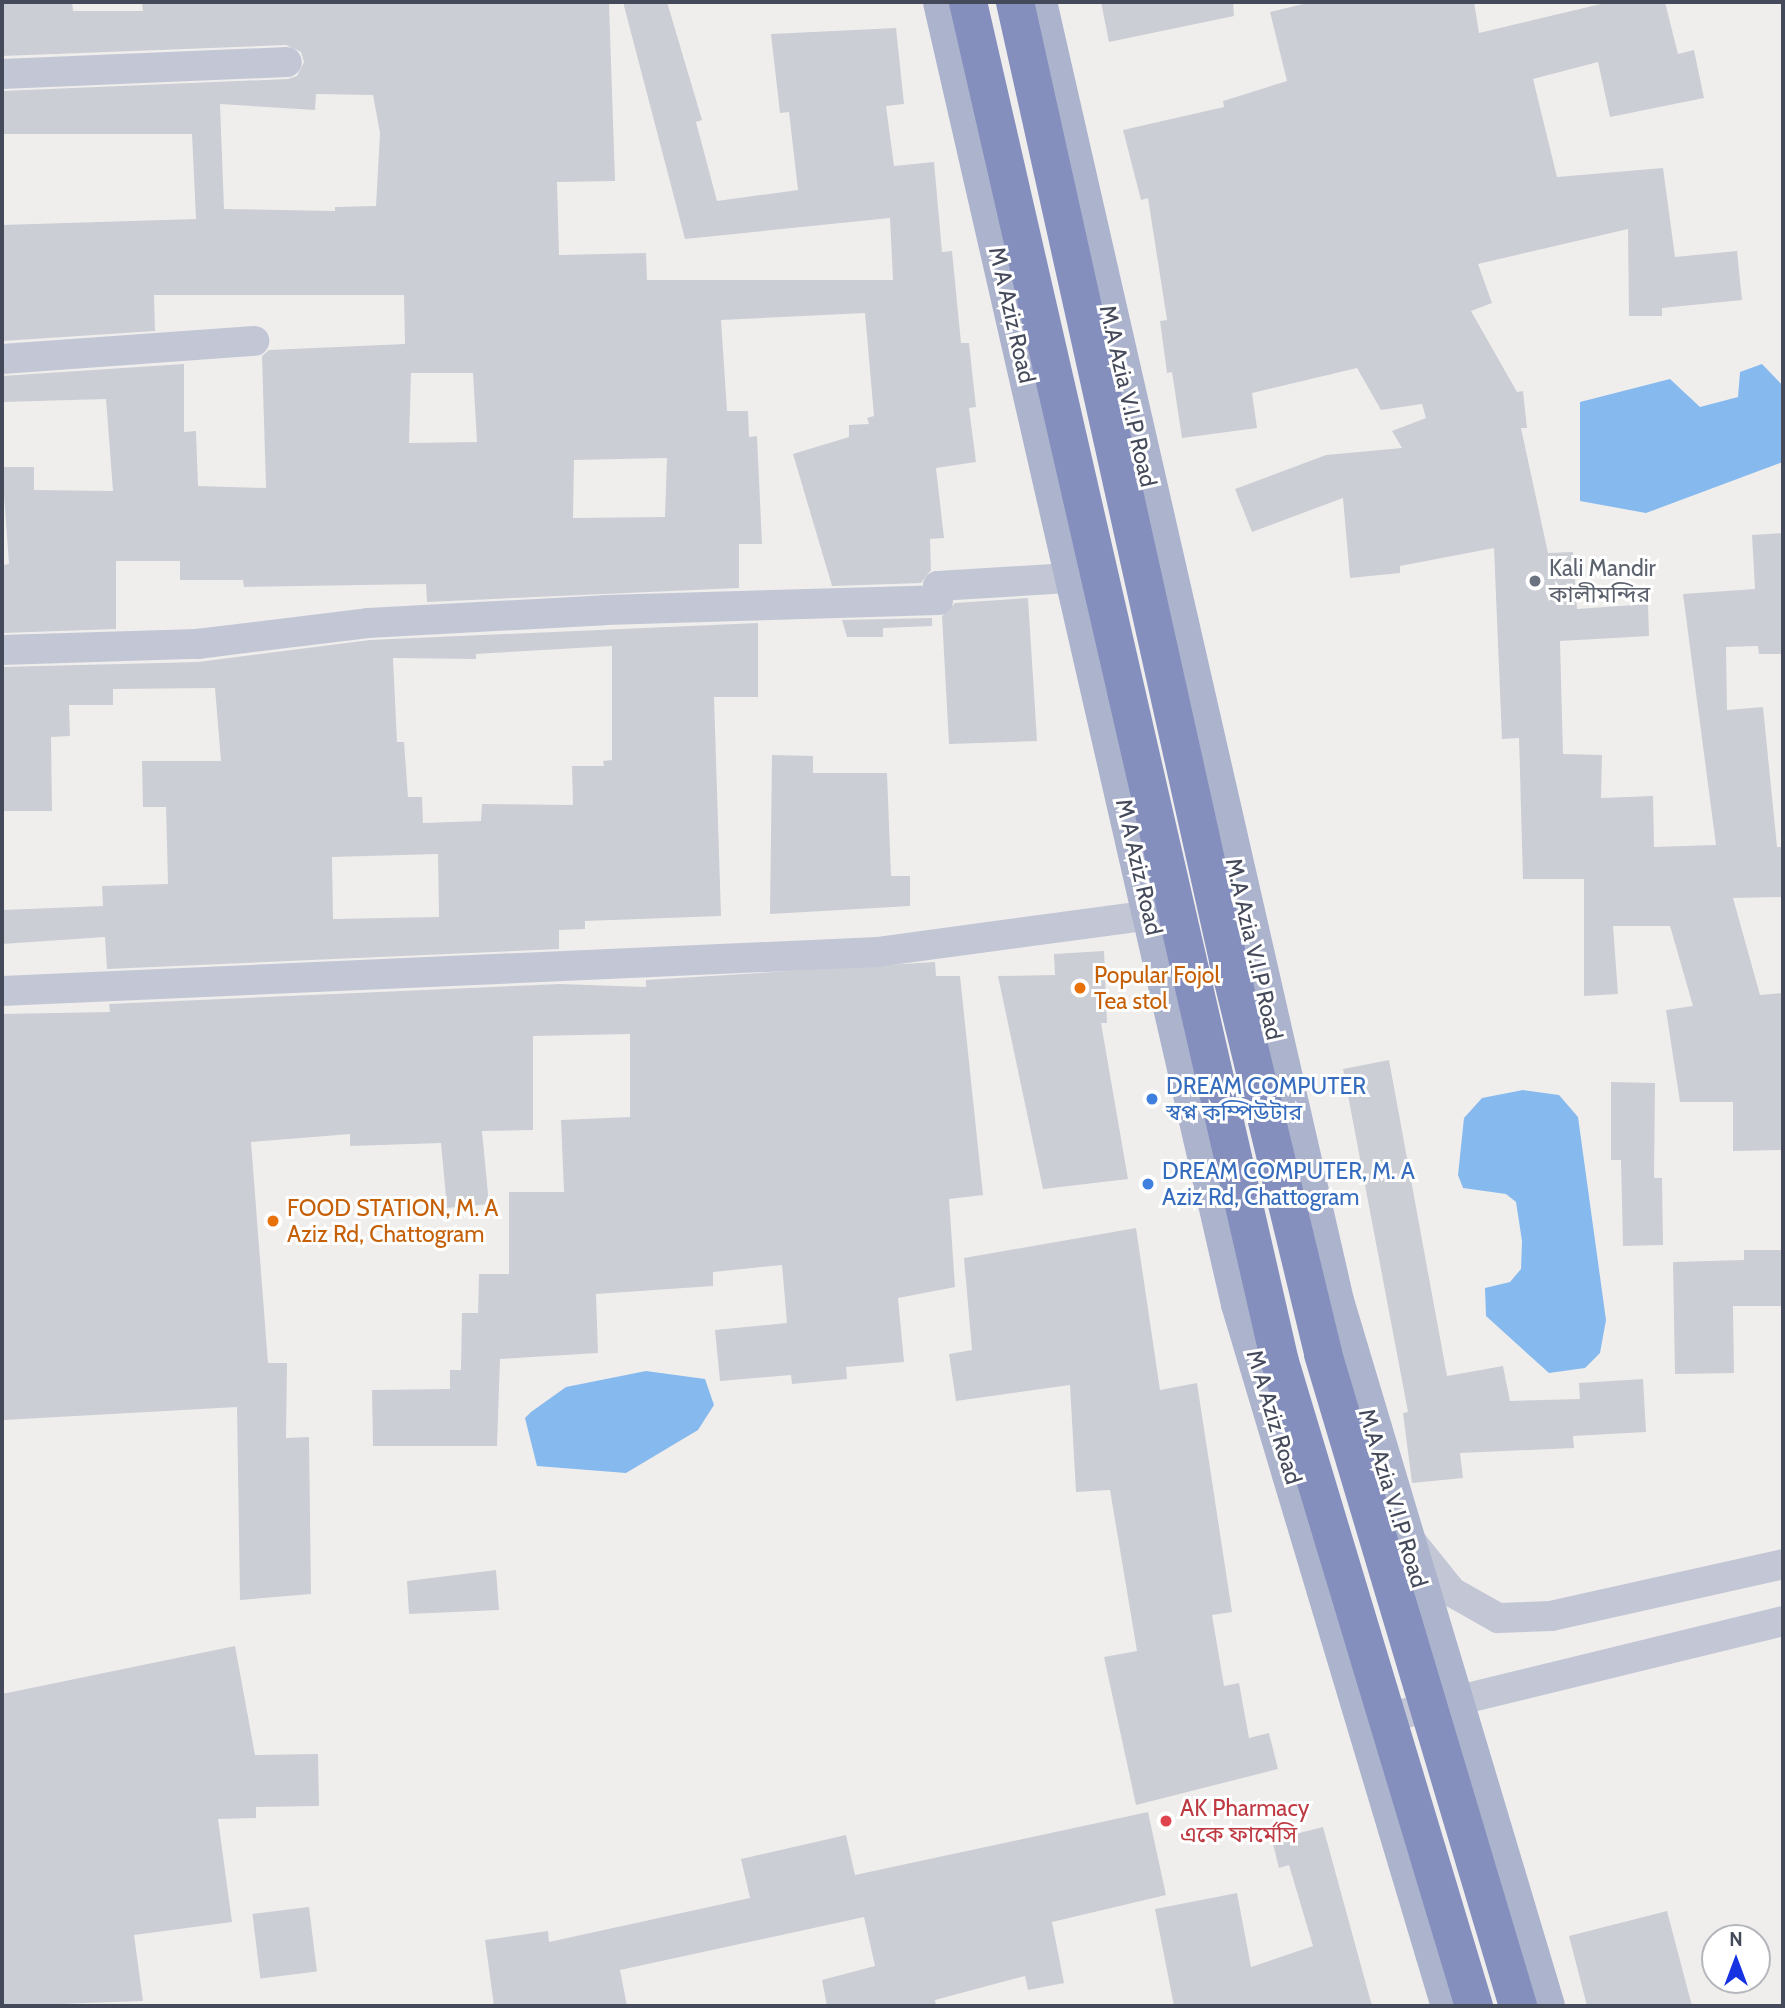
<!DOCTYPE html>
<meta charset="utf-8">
<style>
body{margin:0}
#map{position:relative;width:1785px;height:2008px;overflow:hidden;background:#f0eeed;font-family:Cabin,"Noto Sans Bengali",sans-serif}
div>[style]{position:absolute}
.water>*{inset:0;background:#86b9ed}
.building>*{inset:0;background:#ccced5;transform-origin:0 0}
.street>*{height:30px;margin:-15px;padding:0 15px;transform-origin:15px;border-radius:15px;background:#c3c7d5}
.primary>*{height:38px;margin:-19px;padding:0 19px;transform-origin:19px;border-radius:19px;background:#acb3cd}
.highway>*{height:38px;margin:-19px;padding:0 19px;transform-origin:19px;border-radius:19px;background:#848fbd}
.dots>*{width:19px;height:19px;translate:-50% -50%;box-sizing:border-box;border:4px solid #fff;border-radius:50%}
span{translate:-50% -50%;white-space:nowrap;text-align:center;line-height:1.15;-webkit-text-stroke:6px #fff;paint-order:stroke}
.street-label{font-size:23px;color:#454a5b}
.worship-label{font-size:23px;color:#5b616d}
.left{translate:0 -50%;text-align:left}
.food-label{font-size:23px;color:#c56008}
.shop-label{font-size:23px;color:#366cbe}
.health-label{font-size:23px;color:#be3a42}
.frame{position:absolute;inset:0;border:4px solid #454a5b;pointer-events:none}
.north{position:absolute;left:1701px;top:1924px;width:70px;height:70px;box-sizing:border-box;background:#fff;border:2px solid #b5b7bd;border-radius:50%;rotate:0deg;font-size:19px;font-weight:700;line-height:28px;text-align:center;color:#454a5b}
.north::after{content:'';display:block;margin:auto;width:24px;height:32px;background:#1632e1;clip-path:polygon(50% 0,100% 100%,50% 72%,0 100%)}
</style>
<div id="map">
<div class="water">
<i style="clip-path:polygon(1762px 364px,1783px 386px,1783px 462px,1646px 513px,1580px 501px,1580px 402px,1670px 379px,1700px 407px,1738px 397px,1740px 372px)"></i>
<i style="clip-path:polygon(1523px 1090px,1559px 1095px,1578px 1117px,1606px 1320px,1600px 1353px,1585px 1368px,1549px 1373px,1486px 1316px,1485px 1288px,1510px 1282px,1521px 1269px,1522px 1241px,1516px 1202px,1506px 1194px,1463px 1188px,1458px 1175px,1464px 1118px,1482px 1098px)"></i>
<i style="clip-path:polygon(646px 1371px,705px 1379px,714px 1405px,698px 1430px,626px 1473px,537px 1466px,525px 1418px,531px 1412px,566px 1387px)"></i>
</div>
<div class="building">
<i style="clip-path:polygon(evenodd,2px 2px,72px 2px,73px 11px,143px 11px,142px 2px,609px 2px,615px 181px,557px 182px,559px 255px,646px 253px,647px 280px,893px 280px,890px 218px,685px 239px,623px 2px,667px 2px,702px 120px,696px 122px,717px 201px,798px 190px,789px 112px,780px 113px,771px 34px,896px 28px,904px 104px,886px 106px,894px 166px,934px 162px,942px 252px,952px 251px,961px 343px,969px 343px,976px 407px,969px 408px,976px 462px,936px 468px,944px 538px,930px 539px,931px 570px,921px 583px,832px 586px,793px 454px,849px 437px,849px 425px,869px 424px,867px 418px,874px 416px,865px 313px,721px 320px,727px 411px,748px 411px,749px 437px,757px 436px,762px 544px,739px 544px,739px 588px,427px 602px,426px 584px,244px 587px,243px 580px,180px 580px,180px 561px,116px 561px,116px 629px,2px 633px,2px 565px,9px 564px,2px 467px,34px 467px,34px 490px,113px 491px,106px 399px,2px 402px,2px 376px,184px 364px,184px 432px,196px 431px,198px 486px,266px 488px,262px 356px,269px 350px,405px 344px,404px 295px,154px 295px,155px 331px,2px 341px,2px 225px,196px 219px,192px 134px,2px 134px,2px 91px,288px 79px,297px 76px,304px 62px,301px 52px,286px 45px,2px 56px,2px 2px,316px 94px,373px 95px,380px 133px,376px 206px,335px 207px,335px 211px,224px 209px,220px 104px,315px 110px,316px 94px,2px 2px,411px 373px,473px 373px,477px 442px,409px 443px,411px 373px,2px 2px,667px 458px,665px 517px,573px 518px,574px 460px,667px 458px)"></i>
<i style="clip-path:polygon(1101px 2px,1233px 2px,1234px 16px,1109px 42px)"></i>
<i style="clip-path:polygon(1312px 2px,1474px 2px,1479px 33px,1609px 2px,1665px 2px,1678px 54px,1694px 50px,1704px 98px,1610px 117px,1598px 62px,1533px 79px,1557px 177px,1663px 168px,1675px 257px,1737px 251px,1742px 300px,1662px 308px,1662px 316px,1629px 316px,1628px 229px,1478px 264px,1492px 303px,1471px 311px,1517px 392px,1523px 391px,1527px 428px,1521px 428px,1548px 553px,1573px 552px,1577px 609px,1648px 604px,1649px 636px,1560px 641px,1563px 754px,1602px 755px,1601px 798px,1653px 796px,1654px 847px,1716px 845px,1683px 594px,1755px 589px,1752px 535px,1783px 533px,1783px 654px,1759px 654px,1758px 646px,1726px 647px,1727px 710px,1763px 707px,1777px 847px,1783px 847px,1783px 897px,1733px 898px,1760px 995px,1783px 993px,1783px 1150px,1733px 1151px,1733px 1102px,1680px 1102px,1666px 1010px,1693px 1006px,1670px 926px,1613px 926px,1618px 994px,1584px 996px,1584px 879px,1523px 879px,1519px 738px,1502px 739px,1494px 548px,1400px 566px,1400px 573px,1350px 578px,1343px 498px,1252px 532px,1235px 489px,1326px 455px,1402px 448px,1392px 431px,1426px 418px,1422px 404px,1381px 410px,1357px 368px,1252px 393px,1257px 428px,1182px 438px,1172px 372px,1167px 373px,1160px 321px,1167px 320px,1148px 198px,1141px 200px,1123px 130px,1224px 107px,1223px 101px,1287px 81px,1270px 12px)"></i>
<i style="clip-path:polygon(1028px 598px,1037px 741px,949px 744px,942px 616px,955px 603px)"></i>
<i style="clip-path:polygon(932px 618px,932px 626px,883px 628px,883px 637px,847px 637px,842px 620px)"></i>
<i style="clip-path:polygon(evenodd,758px 623px,758px 697px,714px 697px,721px 916px,585px 921px,585px 929px,559px 930px,559px 949px,107px 969px,105px 937px,2px 944px,2px 910px,103px 906px,102px 886px,168px 884px,166px 807px,143px 807px,142px 761px,221px 761px,215px 688px,113px 689px,113px 705px,69px 705px,70px 736px,51px 737px,52px 811px,4px 811px,2px 667px,198px 662px,370px 640px,758px 623px,612px 646px,612px 760px,603px 761px,604px 766px,572px 766px,573px 805px,482px 804px,481px 821px,423px 823px,422px 797px,408px 797px,404px 742px,397px 742px,393px 658px,476px 659px,476px 654px,612px 646px,758px 623px,438px 854px,439px 917px,333px 919px,332px 857px,438px 854px)"></i>
<i style="clip-path:polygon(772px 755px,813px 756px,813px 773px,887px 773px,891px 876px,910px 876px,910px 906px,770px 914px)"></i>
<i style="clip-path:polygon(1104px 951px,1107px 1023px,1101px 1023px,1128px 1179px,1043px 1189px,998px 976px,1055px 975px,1054px 954px)"></i>
<i style="clip-path:polygon(935px 962px,936px 976px,960px 976px,983px 1195px,949px 1199px,955px 1287px,898px 1298px,904px 1362px,846px 1367px,847px 1379px,792px 1384px,791px 1375px,720px 1381px,715px 1330px,787px 1323px,782px 1265px,713px 1272px,713px 1286px,596px 1294px,598px 1353px,500px 1359px,497px 1446px,373px 1446px,372px 1390px,450px 1389px,450px 1370px,461px 1370px,462px 1313px,478px 1313px,479px 1274px,509px 1274px,509px 1192px,564px 1192px,561px 1120px,630px 1117px,630px 1034px,533px 1036px,533px 1130px,482px 1131px,489px 1204px,447px 1208px,441px 1143px,350px 1146px,350px 1134px,251px 1142px,268px 1363px,287px 1363px,286px 1438px,309px 1437px,311px 1594px,240px 1600px,237px 1407px,4px 1420px,2px 1014px,110px 1012px,109px 1004px,560px 984px,646px 987px,646px 980px)"></i>
<i style="clip-path:polygon(1389px 1060px,1447px 1376px,1503px 1366px,1510px 1401px,1580px 1399px,1579px 1383px,1643px 1379px,1646px 1432px,1573px 1436px,1574px 1448px,1460px 1453px,1463px 1478px,1412px 1483px,1403px 1413px,1408px 1412px,1343px 1069px)"></i>
<i style="clip-path:polygon(1611px 1082px,1655px 1083px,1654px 1178px,1662px 1178px,1663px 1245px,1623px 1246px,1621px 1160px,1611px 1160px)"></i>
<i style="clip-path:polygon(1136px 1228px,1160px 1390px,1197px 1383px,1232px 1612px,1212px 1615px,1224px 1686px,1239px 1683px,1249px 1738px,1269px 1733px,1278px 1769px,1136px 1805px,1104px 1657px,1137px 1651px,1110px 1490px,1076px 1492px,1070px 1385px,956px 1401px,949px 1354px,972px 1350px,964px 1258px)"></i>
<i style="clip-path:polygon(1744px 1250px,1783px 1250px,1783px 1306px,1733px 1306px,1734px 1373px,1675px 1374px,1673px 1262px,1744px 1260px)"></i>
<i style="clip-path:polygon(496px 1570px,499px 1610px,409px 1614px,407px 1581px)"></i>
<i style="clip-path:polygon(235px 1646px,255px 1755px,318px 1754px,319px 1806px,256px 1807px,256px 1818px,218px 1819px,232px 1922px,134px 1935px,143px 2001px,2px 2006px,2px 1694px)"></i>
<i style="clip-path:polygon(1148px 1812px,1166px 1895px,1052px 1922px,1064px 1983px,1028px 1990px,1025px 1976px,935px 2000px,936px 2006px,827px 2006px,822px 1980px,875px 1966px,864px 1917px,620px 1970px,627px 2006px,494px 2006px,485px 1940px,548px 1931px,549px 1942px,750px 1898px,741px 1859px,846px 1835px,855px 1875px)"></i>
<i style="clip-path:polygon(1323px 1827px,1372px 2006px,1174px 2006px,1155px 1909px,1237px 1893px,1251px 1967px,1313px 1946px,1289px 1865px,1279px 1868px,1272px 1840px)"></i>
<i style="left:309px;top:1907px;width:65px;height:57px;rotate:83deg"></i>
<i style="clip-path:polygon(1667px 1911px,1692px 2006px,1587px 2006px,1569px 1936px)"></i>
</div>
<div class="street">
<i style="left:2px;top:74px;width:285px;rotate:-2.4deg"></i>
<i style="left:2px;top:359px;width:253px;rotate:-4.1deg"></i>
<i style="left:2px;top:650px;width:195px;rotate:-1.8deg"></i>
<i style="left:197px;top:644px;width:172px;rotate:-7deg"></i>
<i style="left:368px;top:623px;width:237px;rotate:-3.1deg"></i>
<i style="left:605px;top:610px;width:333px;rotate:-1.7deg"></i>
<i style="left:938px;top:600px;width:14px;rotate:-90deg"></i>
<i style="left:938px;top:586px;width:132px;rotate:-3.5deg"></i>
<i style="left:2px;top:991px;width:876px;rotate:-2.55deg"></i>
<i style="left:877px;top:952px;width:276px;rotate:-7.7deg"></i>
<i style="left:1410px;top:1540px;width:67px;rotate:51.1deg"></i>
<i style="left:1452px;top:1592px;width:53px;rotate:29.5deg"></i>
<i style="left:1498px;top:1618px;width:53px;rotate:-2.2deg"></i>
<i style="left:1551px;top:1616px;width:238px;rotate:-12.6deg"></i>
<i style="left:1369px;top:1722px;width:426px;rotate:-13.7deg"></i>
</div>
<div class="primary">
<i style="left:942px;top:2px;width:1336px;rotate:77.11deg"></i>
<i style="left:1240px;top:1304px;width:733px;rotate:73.35deg"></i>
<i style="left:1038px;top:2px;width:1333px;rotate:77.12deg"></i>
<i style="left:1335px;top:1301px;width:736px;rotate:73.34deg"></i>
</div>
<div class="highway">
<i style="left:968px;top:2px;width:1395px;rotate:77.08deg"></i>
<i style="left:1280px;top:1362px;width:673px;rotate:73.24deg"></i>
<i style="left:1015px;top:2px;width:981px;rotate:77.46deg"></i>
<i style="left:1228px;top:960px;width:405px;rotate:76.4deg"></i>
<i style="left:1323px;top:1354px;width:681px;rotate:73.35deg"></i>
</div>
<div class="dots">
<i style="left:1535px;top:581px;background:#6b7280"></i>
<i style="left:1080px;top:988px;background:#e8710a"></i>
<i style="left:1152px;top:1099px;background:#3f7fe0"></i>
<i style="left:1148px;top:1184px;background:#3f7fe0"></i>
<i style="left:273px;top:1221px;background:#e8710a"></i>
<i style="left:1166px;top:1821px;background:#e0444e"></i>
</div>
<div class="street-label">
<span style="left:1012px;top:315px;rotate:77deg">M A Aziz Road</span>
<span style="left:1128px;top:396px;rotate:77deg">M.A Azia V.I.P Road</span>
<span style="left:1139px;top:867px;rotate:77deg">M A Aziz Road</span>
<span style="left:1254px;top:949px;rotate:77deg">M.A Azia V.I.P Road</span>
<span style="left:1274px;top:1417px;rotate:73deg">M A Aziz Road</span>
<span style="left:1393px;top:1498px;rotate:73deg">M.A Azia V.I.P Road</span>
</div>
<div class="worship-label">
<span class="left" style="left:1549px;top:581px">Kali Mandir<br>কালীমন্দির</span>
</div>
<div class="food-label">
<span class="left" style="left:1094px;top:988px">Popular Fojol<br>Tea stol</span>
<span class="left" style="left:287px;top:1221px">FOOD STATION, M. A<br>Aziz Rd, Chattogram</span>
</div>
<div class="shop-label">
<span class="left" style="left:1166px;top:1099px">DREAM COMPUTER<br>স্বপ্ন কম্পিউটার</span>
<span class="left" style="left:1162px;top:1184px">DREAM COMPUTER, M. A<br>Aziz Rd, Chattogram</span>
</div>
<div class="health-label">
<span class="left" style="left:1180px;top:1821px">AK Pharmacy<br>একে ফার্মেসি</span>
</div>
<div class="frame"></div>
<div class="north">N</div>
</div>
